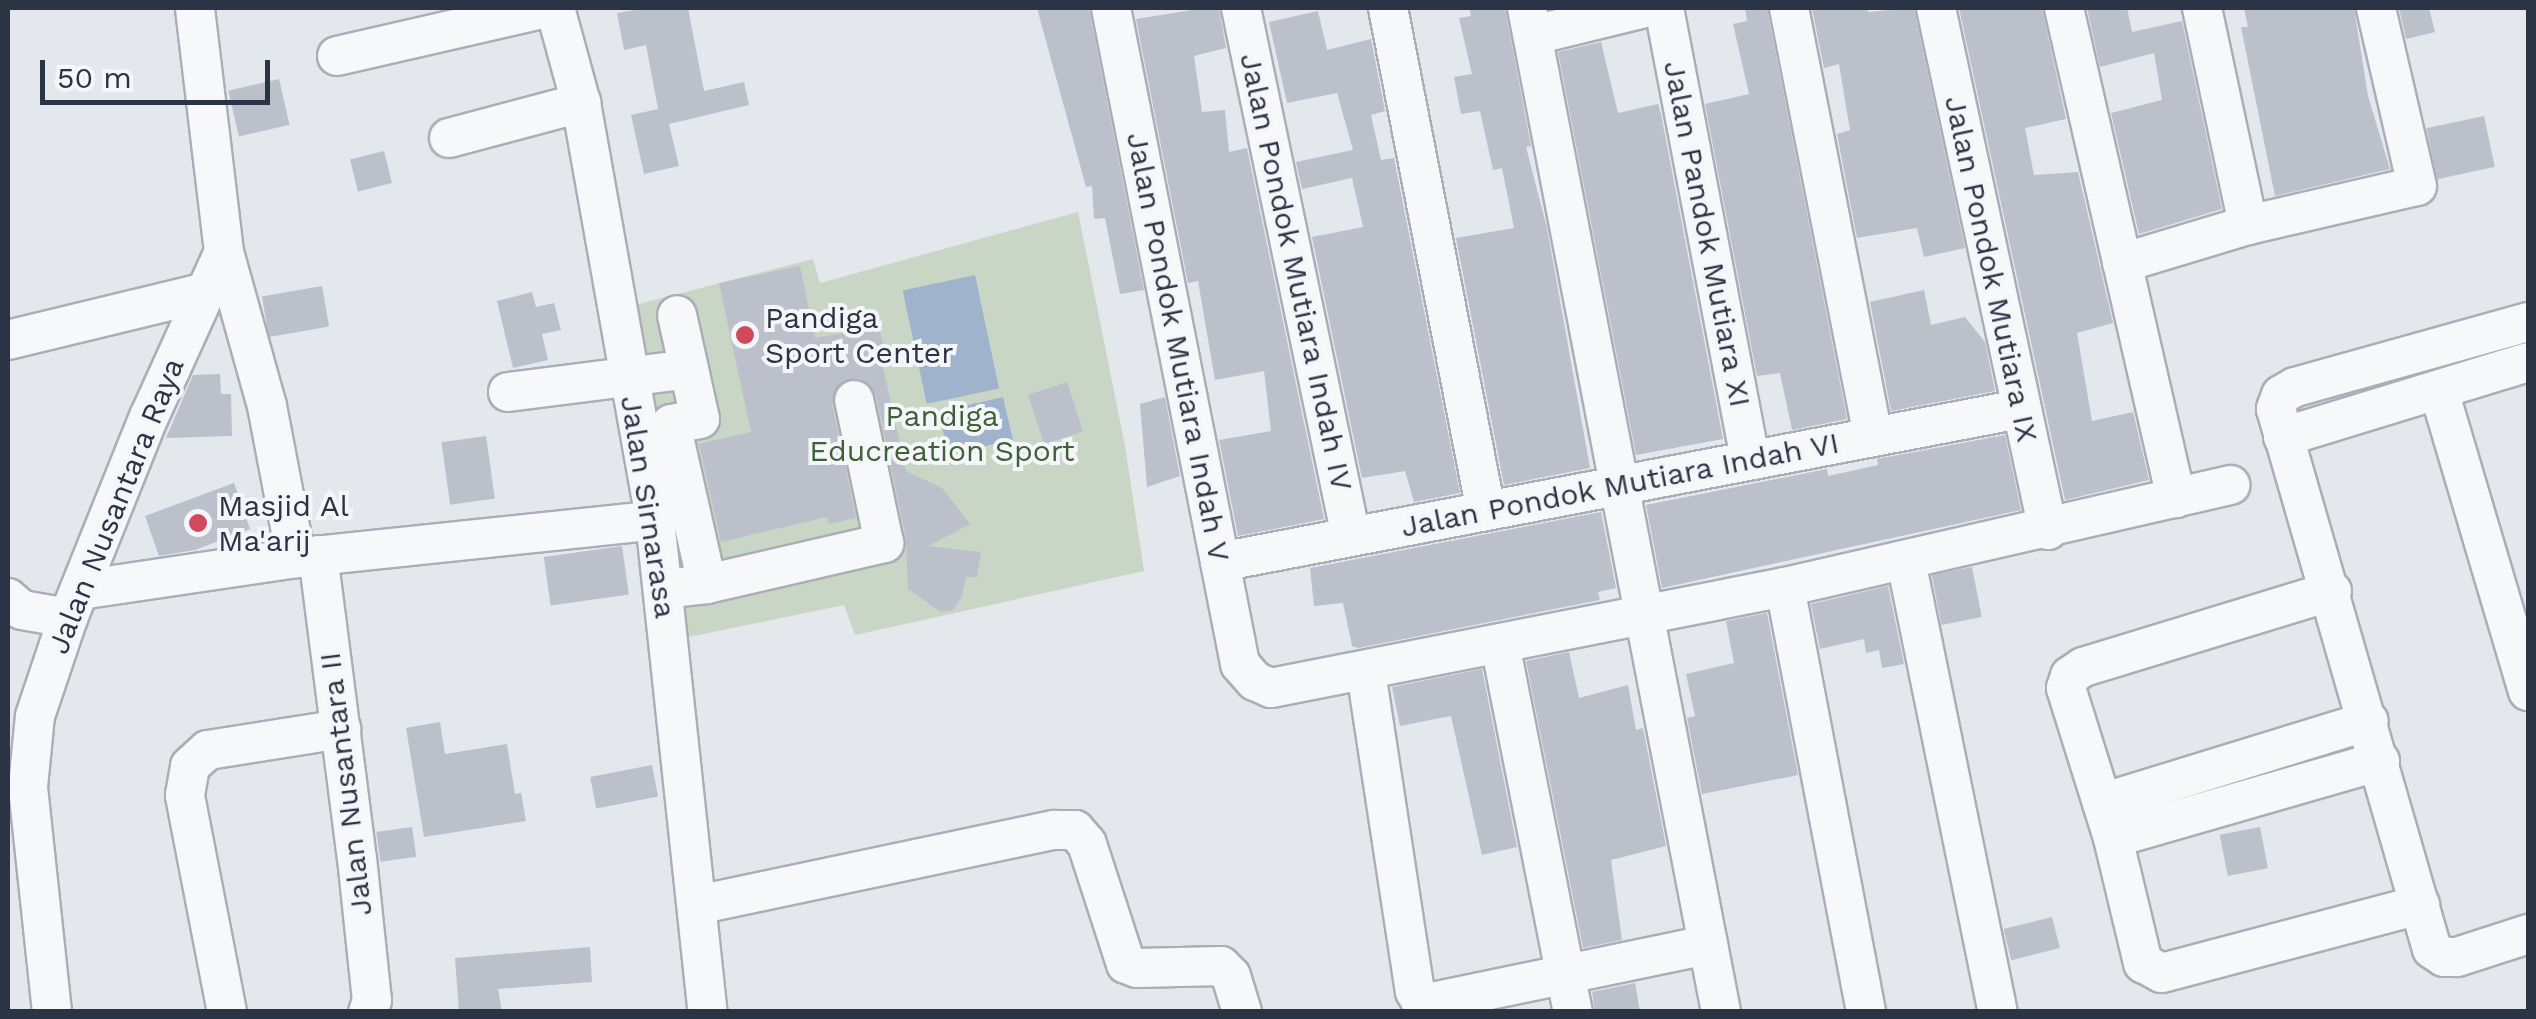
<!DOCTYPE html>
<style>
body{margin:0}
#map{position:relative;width:2536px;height:1019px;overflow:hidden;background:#e4e7ec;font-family:"Work Sans",sans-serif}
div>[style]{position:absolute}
.green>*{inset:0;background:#c9d6c5}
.water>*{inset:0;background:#9fb4cc;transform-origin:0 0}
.building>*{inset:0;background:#bbc0ca;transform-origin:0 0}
.roads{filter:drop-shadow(2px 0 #a9aeb7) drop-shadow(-2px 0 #a9aeb7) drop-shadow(0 2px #a9aeb7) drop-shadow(0 -2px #a9aeb7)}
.minor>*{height:38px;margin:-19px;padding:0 19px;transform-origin:19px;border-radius:19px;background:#f7f8fa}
.dots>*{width:28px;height:28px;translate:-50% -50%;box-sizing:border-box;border:5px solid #f4f6f9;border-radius:50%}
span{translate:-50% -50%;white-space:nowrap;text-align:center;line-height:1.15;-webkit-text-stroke:8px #f4f6f9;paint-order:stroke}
.street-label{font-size:30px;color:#2b3445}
.poi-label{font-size:30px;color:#2b3445}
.left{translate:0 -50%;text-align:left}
.park-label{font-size:30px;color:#3f6138}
.frame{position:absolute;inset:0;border:10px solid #2b3445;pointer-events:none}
.scale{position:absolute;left:40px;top:60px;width:230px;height:45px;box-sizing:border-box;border:5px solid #2b3445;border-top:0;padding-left:12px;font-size:30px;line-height:35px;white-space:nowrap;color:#2b3445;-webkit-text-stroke:8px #f4f6f9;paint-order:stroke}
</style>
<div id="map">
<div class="green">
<i style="clip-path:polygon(1078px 212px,1125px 446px,1144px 571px,855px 635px,844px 605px,684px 638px,684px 587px,627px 307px,813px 259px,820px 283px)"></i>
</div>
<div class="water">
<i style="left:975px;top:275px;width:116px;height:74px;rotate:78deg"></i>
<i style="left:1003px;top:397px;width:44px;height:66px;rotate:77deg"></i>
</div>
<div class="building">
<i style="clip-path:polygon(647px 8px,688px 8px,704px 91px,744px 82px,749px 105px,669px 124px,679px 166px,644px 174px,631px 115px,658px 109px,646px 45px,624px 50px,617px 13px)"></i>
<i style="clip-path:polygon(1037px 8px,1089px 8px,1144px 290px,1120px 294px,1105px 218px,1094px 219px,1092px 186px,1086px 187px)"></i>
<i style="clip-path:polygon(1205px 8px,1219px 8px,1226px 48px,1194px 56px,1202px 112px,1225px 110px,1229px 152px,1247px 148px,1324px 519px,1238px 536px,1219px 440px,1271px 431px,1264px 371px,1215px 380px,1198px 281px,1188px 283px,1136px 19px)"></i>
<i style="clip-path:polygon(1469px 8px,1505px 8px,1531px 146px,1526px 147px,1547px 228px,1590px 468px,1504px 485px,1456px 238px,1514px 228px,1502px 168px,1493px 170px,1480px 111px,1461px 114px,1454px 77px,1472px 74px,1459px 18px,1471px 16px)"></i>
<i style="clip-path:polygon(1745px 8px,1767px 8px,1847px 419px,1792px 430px,1780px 373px,1757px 376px,1705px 104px,1749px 94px,1733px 24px,1747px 21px)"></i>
<i style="clip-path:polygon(1812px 8px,1867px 8px,1868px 12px,1914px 8px,1965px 248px,1924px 257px,1917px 228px,1857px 238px,1837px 134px,1850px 130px,1839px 64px,1824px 68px)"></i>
<i style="clip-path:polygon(1959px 8px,2042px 8px,2066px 119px,2025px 128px,2034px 175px,2078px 172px,2113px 323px,2077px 333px,2092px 421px,2133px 412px,2149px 480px,2065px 500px)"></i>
<i style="clip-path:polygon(2087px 8px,2127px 8px,2132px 32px,2182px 21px,2222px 209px,2139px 234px,2111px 113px,2162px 100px,2154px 53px,2100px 67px)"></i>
<i style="clip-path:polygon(2244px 8px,2354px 8px,2368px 96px,2390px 169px,2275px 196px,2241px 27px,2248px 27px)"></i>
<i style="clip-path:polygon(2399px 8px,2429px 8px,2435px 32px,2406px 39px)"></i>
<i style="clip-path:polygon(1318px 11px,1327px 50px,1371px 39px,1385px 111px,1371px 115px,1381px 160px,1394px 158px,1460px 493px,1414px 502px,1405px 471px,1362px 478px,1312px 237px,1363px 227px,1352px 178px,1302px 189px,1296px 162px,1353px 150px,1337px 93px,1287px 103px,1269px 22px)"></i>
<i style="clip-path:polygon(1601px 42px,1618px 113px,1658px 104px,1661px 114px,1723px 439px,1636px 455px,1558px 52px)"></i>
<i style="left:279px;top:79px;width:47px;height:52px;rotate:77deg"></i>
<i style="left:2484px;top:116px;width:52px;height:59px;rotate:78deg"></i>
<i style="left:384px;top:151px;width:33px;height:35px;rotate:76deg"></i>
<i style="clip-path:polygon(800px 266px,815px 338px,879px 327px,888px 366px,883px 367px,906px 471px,942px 488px,970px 524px,928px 546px,981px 552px,977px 577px,966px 577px,962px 596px,953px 610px,941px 612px,908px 589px,906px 538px,876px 395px,860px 378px,840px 383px,832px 404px,856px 518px,828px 524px,827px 517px,721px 542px,699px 444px,751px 432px,719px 283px)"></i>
<i style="left:322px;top:286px;width:41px;height:61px;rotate:80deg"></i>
<i style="clip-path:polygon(1924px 290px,1931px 325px,1965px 317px,1985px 342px,1995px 391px,1891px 411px,1870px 302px)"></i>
<i style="clip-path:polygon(532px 292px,536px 307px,554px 303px,561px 330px,542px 334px,548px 360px,513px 368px,497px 301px)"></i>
<i style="clip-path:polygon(220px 374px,221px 394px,231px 394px,232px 436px,166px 438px,193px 375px)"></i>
<i style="left:1067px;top:382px;width:52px;height:41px;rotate:72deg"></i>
<i style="clip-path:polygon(1165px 397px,1180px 476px,1147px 487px,1140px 404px)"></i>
<i style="clip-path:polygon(2005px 435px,2021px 510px,1662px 588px,1646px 505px,1827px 469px,1828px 476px,1878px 465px,1877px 459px)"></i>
<i style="left:486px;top:436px;width:63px;height:45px;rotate:82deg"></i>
<i style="clip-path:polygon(234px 483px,250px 529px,195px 550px,159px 556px,145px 516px)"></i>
<i style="clip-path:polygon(1601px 512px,1616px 588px,1598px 592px,1600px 600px,1358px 648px,1352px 646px,1343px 603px,1314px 606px,1310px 568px)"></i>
<i style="left:622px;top:546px;width:49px;height:79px;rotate:82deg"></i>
<i style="left:1972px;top:567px;width:51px;height:41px;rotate:79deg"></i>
<i style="clip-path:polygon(1888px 586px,1904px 664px,1882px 668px,1879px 650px,1866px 653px,1864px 639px,1820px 649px,1811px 604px)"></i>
<i style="clip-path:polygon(1767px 613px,1798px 775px,1702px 794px,1687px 718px,1695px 716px,1686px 674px,1734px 663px,1726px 621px)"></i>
<i style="clip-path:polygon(1569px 652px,1579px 698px,1628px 685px,1636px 730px,1643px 728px,1666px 846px,1611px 860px,1622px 940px,1583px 948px,1526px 661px)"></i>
<i style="clip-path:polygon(1482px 669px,1517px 847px,1482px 855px,1451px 716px,1400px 726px,1392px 687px)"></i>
<i style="clip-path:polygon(440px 722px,445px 754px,507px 744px,515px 794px,521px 793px,526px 821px,424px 837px,406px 728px)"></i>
<i style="left:652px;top:765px;width:32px;height:63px;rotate:79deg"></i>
<i style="left:412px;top:827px;width:30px;height:36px;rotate:82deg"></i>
<i style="left:2260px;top:827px;width:42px;height:41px;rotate:79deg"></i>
<i style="left:2052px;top:917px;width:32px;height:50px;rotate:76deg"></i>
<i style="clip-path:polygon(590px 947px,592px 982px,498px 989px,502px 1012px,459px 1012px,455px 958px)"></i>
<i style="clip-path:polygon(1635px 983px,1640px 1012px,1595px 1012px,1592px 992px)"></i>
</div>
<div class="roads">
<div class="minor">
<i style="left:555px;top:8px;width:98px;rotate:74.7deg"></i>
<i style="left:581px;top:103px;width:424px;rotate:79.9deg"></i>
<i style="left:655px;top:520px;width:495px;rotate:83.9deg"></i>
<i style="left:1111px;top:8px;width:669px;rotate:78.87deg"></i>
<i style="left:1240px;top:664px;width:23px;rotate:49deg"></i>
<i style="left:1255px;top:681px;width:17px;rotate:24deg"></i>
<i style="left:1271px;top:688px;width:524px;rotate:-11.12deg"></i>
<i style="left:1785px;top:587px;width:457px;rotate:-12.9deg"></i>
<i style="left:1241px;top:8px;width:540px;rotate:78.25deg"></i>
<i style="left:1388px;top:8px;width:512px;rotate:78.98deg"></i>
<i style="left:1527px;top:8px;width:1023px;rotate:79.06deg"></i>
<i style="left:1664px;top:8px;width:460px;rotate:79.2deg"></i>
<i style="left:1789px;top:8px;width:437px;rotate:78.9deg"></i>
<i style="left:1936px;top:8px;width:534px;rotate:77.89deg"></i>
<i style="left:2064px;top:8px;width:503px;rotate:77.12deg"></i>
<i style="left:2202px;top:8px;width:222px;rotate:78deg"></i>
<i style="left:1534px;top:35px;width:114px;rotate:-13.7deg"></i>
<i style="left:337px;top:56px;width:215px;rotate:-12.9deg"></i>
<i style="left:449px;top:138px;width:137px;rotate:-14.9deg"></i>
<i style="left:224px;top:252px;width:160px;rotate:74.4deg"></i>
<i style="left:267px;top:406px;width:155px;rotate:79.2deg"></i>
<i style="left:2122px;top:263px;width:132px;rotate:-16.8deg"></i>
<i style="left:2248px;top:225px;width:173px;rotate:-13deg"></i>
<i style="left:2417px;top:186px;width:183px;rotate:-103deg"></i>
<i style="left:2528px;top:322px;width:242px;rotate:164.4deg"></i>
<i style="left:2295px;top:387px;width:16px;rotate:150deg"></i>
<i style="left:2281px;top:395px;width:15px;rotate:110deg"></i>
<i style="left:2276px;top:409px;width:562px;rotate:73.89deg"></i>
<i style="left:2432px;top:949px;width:14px;rotate:34deg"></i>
<i style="left:2444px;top:957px;width:13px"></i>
<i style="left:2457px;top:957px;width:75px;rotate:-17.9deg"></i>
<i style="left:8px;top:340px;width:200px;rotate:-13.6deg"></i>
<i style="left:689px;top:369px;width:51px;rotate:77.6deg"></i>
<i style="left:700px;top:419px;width:29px;rotate:170deg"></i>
<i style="left:671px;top:424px;width:164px;rotate:77.3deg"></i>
<i style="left:2439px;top:391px;width:313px;rotate:73.5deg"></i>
<i style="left:508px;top:392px;width:182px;rotate:-7.2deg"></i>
<i style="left:689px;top:369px;width:55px;rotate:-102.5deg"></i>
<i style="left:2283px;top:437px;width:256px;rotate:-17deg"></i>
<i style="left:318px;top:555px;width:305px;rotate:82.7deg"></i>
<i style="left:357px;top:858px;width:143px;rotate:84deg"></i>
<i style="left:372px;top:1000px;width:13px;rotate:108deg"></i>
<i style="left:1906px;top:561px;width:460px;rotate:78.5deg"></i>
<i style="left:1220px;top:562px;width:814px;rotate:-10.83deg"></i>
<i style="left:1785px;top:587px;width:433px;rotate:79.2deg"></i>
<i style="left:664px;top:589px;width:43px;rotate:-6.6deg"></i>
<i style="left:707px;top:584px;width:182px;rotate:-13deg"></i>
<i style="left:884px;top:543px;width:146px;rotate:-101.8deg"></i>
<i style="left:80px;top:590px;width:218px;rotate:-8.4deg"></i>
<i style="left:296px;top:558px;width:361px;rotate:-6deg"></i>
<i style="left:2332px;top:591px;width:260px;rotate:163deg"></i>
<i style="left:2083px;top:667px;width:16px;rotate:145deg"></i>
<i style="left:2070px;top:676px;width:13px;rotate:108deg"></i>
<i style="left:2066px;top:688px;width:157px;rotate:72.6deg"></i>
<i style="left:2113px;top:838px;width:129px;rotate:76.5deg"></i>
<i style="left:2143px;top:963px;width:21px;rotate:28deg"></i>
<i style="left:2162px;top:973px;width:267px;rotate:-14.8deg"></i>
<i style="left:8px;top:598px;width:18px;rotate:41deg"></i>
<i style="left:22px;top:610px;width:47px;rotate:9.9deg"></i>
<i style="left:1500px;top:644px;width:375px;rotate:78.8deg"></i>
<i style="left:1366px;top:672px;width:323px;rotate:81.3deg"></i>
<i style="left:1415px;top:991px;width:10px;rotate:61deg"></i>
<i style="left:1420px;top:1000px;width:12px;rotate:9deg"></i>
<i style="left:1432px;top:1002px;width:282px;rotate:-11.7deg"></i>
<i style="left:2102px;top:803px;width:279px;rotate:-17.1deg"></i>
<i style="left:2113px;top:838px;width:278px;rotate:-16.1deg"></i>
<i style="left:697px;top:905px;width:365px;rotate:-11.9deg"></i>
<i style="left:1054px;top:830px;width:21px"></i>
<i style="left:1075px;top:830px;width:18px;rotate:49deg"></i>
<i style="left:1087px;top:844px;width:126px;rotate:72deg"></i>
<i style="left:1126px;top:964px;width:12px;rotate:20deg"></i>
<i style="left:1137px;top:968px;width:84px;rotate:-1.4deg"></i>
<i style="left:1221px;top:966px;width:14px;rotate:45deg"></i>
<i style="left:1231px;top:976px;width:38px;rotate:73deg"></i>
<i style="left:52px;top:1012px;width:226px;rotate:-96.1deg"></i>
<i style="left:28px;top:787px;width:71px;rotate:-84.4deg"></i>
<i style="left:35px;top:716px;width:103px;rotate:-71.4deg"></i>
<i style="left:68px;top:618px;width:217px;rotate:-68.1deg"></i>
<i style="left:149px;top:417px;width:181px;rotate:-65.6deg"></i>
<i style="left:224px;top:252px;width:246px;rotate:-96.8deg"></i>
<i style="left:227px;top:1012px;width:221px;rotate:-101deg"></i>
<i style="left:185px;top:795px;width:29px;rotate:-80deg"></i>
<i style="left:190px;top:766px;width:24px;rotate:-42deg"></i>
<i style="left:208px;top:750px;width:135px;rotate:-9deg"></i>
</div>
</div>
<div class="dots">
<i style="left:745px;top:335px;background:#d1495b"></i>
<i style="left:198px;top:523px;background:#d1495b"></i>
</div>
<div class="street-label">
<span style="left:1707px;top:234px;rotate:79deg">Jalan Pandok Mutiara XI</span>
<span style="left:1991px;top:269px;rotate:78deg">Jalan Pondok Mutiara IX</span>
<span style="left:1296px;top:272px;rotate:78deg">Jalan Pondok Mutiara Indah IV</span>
<span style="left:1178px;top:347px;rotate:79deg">Jalan Pondok Mutiara Indah V</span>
<span style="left:1620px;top:485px;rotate:-11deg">Jalan Pondok Mutiara Indah VI</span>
<span style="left:116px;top:506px;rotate:-68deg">Jalan Nusantara Raya</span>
<span style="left:648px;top:507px;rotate:81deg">Jalan Sirnarasa</span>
<span style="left:346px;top:784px;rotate:-97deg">Jalan Nusantara II</span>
</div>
<div class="poi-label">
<span class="left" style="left:765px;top:335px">Pandiga<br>Sport Center</span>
<span class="left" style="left:218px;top:523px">Masjid Al<br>Ma'arij</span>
</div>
<div class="park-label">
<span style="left:942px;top:433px">Pandiga<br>Educreation Sport</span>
</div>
<div class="frame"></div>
<div class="scale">50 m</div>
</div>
